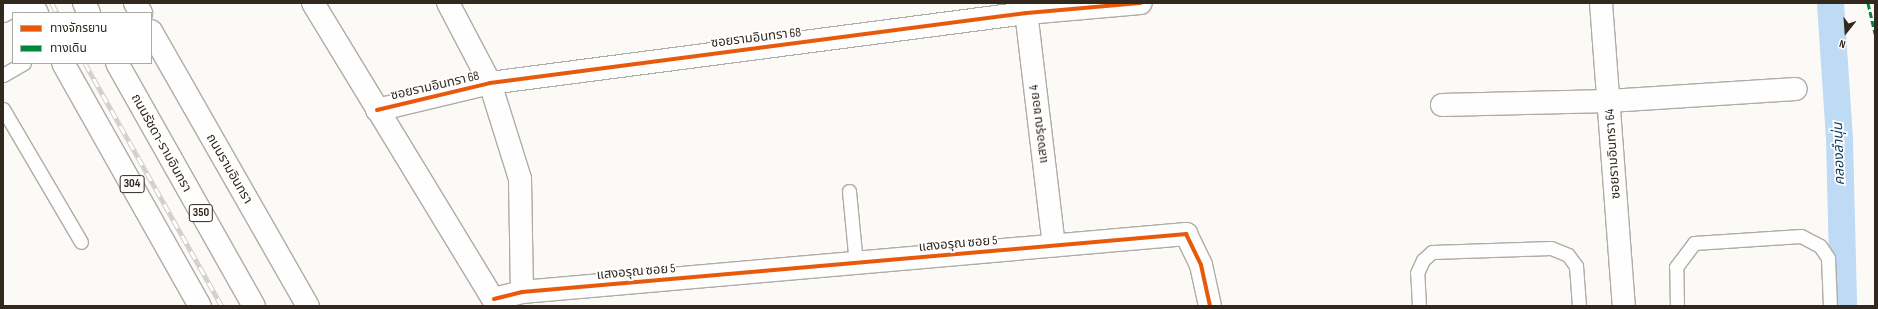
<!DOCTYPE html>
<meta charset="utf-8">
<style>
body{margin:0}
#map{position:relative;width:1878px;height:309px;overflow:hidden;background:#fcfaf7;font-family:"Sofia Sans Condensed","Noto Sans Thai",sans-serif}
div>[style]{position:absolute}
.canal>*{height:27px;margin:-13.5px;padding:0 13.5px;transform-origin:13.5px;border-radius:13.5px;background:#bedaf5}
.roads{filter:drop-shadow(1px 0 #b0aba5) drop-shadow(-1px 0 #b0aba5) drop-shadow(0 1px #b0aba5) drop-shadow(0 -1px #b0aba5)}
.service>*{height:13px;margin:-6.5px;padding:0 6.5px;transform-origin:6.5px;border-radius:6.5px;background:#fffefe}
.minor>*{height:22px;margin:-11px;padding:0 11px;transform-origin:11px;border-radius:11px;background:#fffefe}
.primary>*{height:22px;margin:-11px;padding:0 11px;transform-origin:11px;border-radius:11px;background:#fffefe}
.trunk>*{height:22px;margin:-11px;padding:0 11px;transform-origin:11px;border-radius:11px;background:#fffefe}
.rail>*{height:4.5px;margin-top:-2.25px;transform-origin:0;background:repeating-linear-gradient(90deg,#fff 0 9px,#d0cfcd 0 18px);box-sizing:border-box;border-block:1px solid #d0cfcd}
.quiet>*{height:3px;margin-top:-1.5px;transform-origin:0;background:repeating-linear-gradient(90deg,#00873e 0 6px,transparent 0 9px)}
.cycleway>*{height:4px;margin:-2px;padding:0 2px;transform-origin:2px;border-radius:2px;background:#e8590c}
span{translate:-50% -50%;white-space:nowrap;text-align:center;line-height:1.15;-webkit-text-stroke:3.5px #fff;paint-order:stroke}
.shield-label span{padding:1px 3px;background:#fff;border:1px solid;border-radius:3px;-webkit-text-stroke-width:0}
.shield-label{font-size:12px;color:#31281e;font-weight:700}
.street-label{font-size:13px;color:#31281e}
.water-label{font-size:14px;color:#083a5e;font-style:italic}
.frame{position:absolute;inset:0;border:4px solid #31281e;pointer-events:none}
.legend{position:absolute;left:12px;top:12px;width:140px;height:52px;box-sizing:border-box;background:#fff;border:1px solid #ada9a5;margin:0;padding:5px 7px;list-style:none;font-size:12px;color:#31281e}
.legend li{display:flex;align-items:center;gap:8px;height:20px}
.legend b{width:20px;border:1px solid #ada9a5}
.north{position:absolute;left:1826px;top:12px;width:40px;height:40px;-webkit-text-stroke:3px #fff;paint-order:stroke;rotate:197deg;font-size:11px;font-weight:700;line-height:16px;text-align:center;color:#31281e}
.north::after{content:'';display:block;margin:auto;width:14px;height:18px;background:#31281e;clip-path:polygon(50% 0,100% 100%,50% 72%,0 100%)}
</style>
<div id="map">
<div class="canal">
<i style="left:1830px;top:3px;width:135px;rotate:86.2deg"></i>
<i style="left:1839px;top:138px;width:168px;rotate:88.6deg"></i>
</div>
<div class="roads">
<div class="service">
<i style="left:3px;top:75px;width:24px;rotate:-30deg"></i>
<i style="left:3px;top:109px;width:154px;rotate:59.6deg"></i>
<i style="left:849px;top:191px;width:73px;rotate:84.5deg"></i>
<i style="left:1419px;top:306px;width:33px;rotate:-93deg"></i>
<i style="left:1417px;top:273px;width:14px;rotate:-65deg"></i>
<i style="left:1423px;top:260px;width:12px;rotate:-42deg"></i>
<i style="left:1432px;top:252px;width:119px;rotate:-1.9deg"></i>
<i style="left:1551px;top:248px;width:18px;rotate:22deg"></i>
<i style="left:1568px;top:255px;width:14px;rotate:54deg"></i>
<i style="left:1576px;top:266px;width:40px;rotate:85.7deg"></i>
<i style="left:1677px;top:306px;width:39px;rotate:-91deg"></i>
<i style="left:1676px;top:267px;width:30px;rotate:-53deg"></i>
<i style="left:1694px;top:243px;width:107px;rotate:-3.7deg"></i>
<i style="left:1801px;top:236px;width:21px;rotate:28deg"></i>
<i style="left:1820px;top:246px;width:14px;rotate:56deg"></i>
<i style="left:1828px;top:258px;width:48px;rotate:87.6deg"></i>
</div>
<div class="minor">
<i style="left:313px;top:3px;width:354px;rotate:58.7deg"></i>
<i style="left:448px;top:3px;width:90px;rotate:62.3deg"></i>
<i style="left:490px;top:83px;width:101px;rotate:72.6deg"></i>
<i style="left:520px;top:179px;width:113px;rotate:89deg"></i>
<i style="left:1025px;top:3px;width:244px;rotate:83.2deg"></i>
<i style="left:1601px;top:3px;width:304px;rotate:85.7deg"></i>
<i style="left:3px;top:11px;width:16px;rotate:-30deg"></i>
<i style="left:1442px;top:105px;width:167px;rotate:-1.4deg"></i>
<i style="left:1609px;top:101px;width:187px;rotate:-3.7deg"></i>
<i style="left:377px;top:110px;width:116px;rotate:-13.4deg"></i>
<i style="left:490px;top:83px;width:541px;rotate:-7.44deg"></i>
<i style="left:1026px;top:13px;width:115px;rotate:-5deg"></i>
<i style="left:494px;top:299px;width:29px;rotate:-14deg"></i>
<i style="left:522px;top:292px;width:667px;rotate:-4.99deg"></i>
<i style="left:1186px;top:234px;width:34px;rotate:64deg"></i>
<i style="left:1201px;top:265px;width:42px;rotate:77.6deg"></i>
</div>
<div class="primary">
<i style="left:84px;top:3px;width:11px;rotate:63deg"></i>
<i style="left:117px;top:63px;width:279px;rotate:60.6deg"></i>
</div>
<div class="trunk">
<i style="left:31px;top:3px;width:12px;rotate:59deg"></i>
<i style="left:135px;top:3px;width:12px;rotate:59deg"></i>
<i style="left:151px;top:31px;width:317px;rotate:60.3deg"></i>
<i style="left:63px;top:63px;width:279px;rotate:60.6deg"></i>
</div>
</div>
<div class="rail">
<i style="left:52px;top:3px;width:11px;rotate:63deg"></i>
<i style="left:85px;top:63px;width:279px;rotate:60.6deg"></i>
</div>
<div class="quiet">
<i style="left:1868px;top:3px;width:32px;rotate:77deg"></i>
</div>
<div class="cycleway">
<i style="left:377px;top:110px;width:116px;rotate:-13.4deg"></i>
<i style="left:490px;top:83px;width:541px;rotate:-7.44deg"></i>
<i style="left:1026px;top:13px;width:115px;rotate:-5deg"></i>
<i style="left:494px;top:299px;width:29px;rotate:-14deg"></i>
<i style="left:522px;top:292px;width:667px;rotate:-4.99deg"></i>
<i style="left:1186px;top:234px;width:34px;rotate:64deg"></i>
<i style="left:1201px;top:265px;width:42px;rotate:77.6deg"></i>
</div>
<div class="shield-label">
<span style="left:132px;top:184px">304</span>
<span style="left:201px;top:213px">350</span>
</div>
<div class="street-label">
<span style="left:756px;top:38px;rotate:-7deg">ซอยรามอินทรา 68</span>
<span style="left:435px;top:86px;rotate:-13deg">ซอยรามอินทรา 68</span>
<span style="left:1039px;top:124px;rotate:-97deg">แสงอรุณ ซอย 4</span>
<span style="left:161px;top:143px;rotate:61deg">ถนนรัชดา-รามอินทรา</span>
<span style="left:1613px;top:154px;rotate:-94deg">ซอยรามอินทรา 64</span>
<span style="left:229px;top:169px;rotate:60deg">ถนนรามอินทรา</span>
<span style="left:958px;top:244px;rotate:-5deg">แสงอรุณ ซอย 5</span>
<span style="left:636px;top:272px;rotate:-5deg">แสงอรุณ ซอย 5</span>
</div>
<div class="water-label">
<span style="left:1839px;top:154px;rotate:-92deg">คลองลำนุ่น</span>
</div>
<div class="frame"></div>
<ul class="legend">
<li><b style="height:5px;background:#e8590c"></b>ทางจักรยาน</li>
<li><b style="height:5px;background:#00873e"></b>ทางเดิน</li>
</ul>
<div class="north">N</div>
</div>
